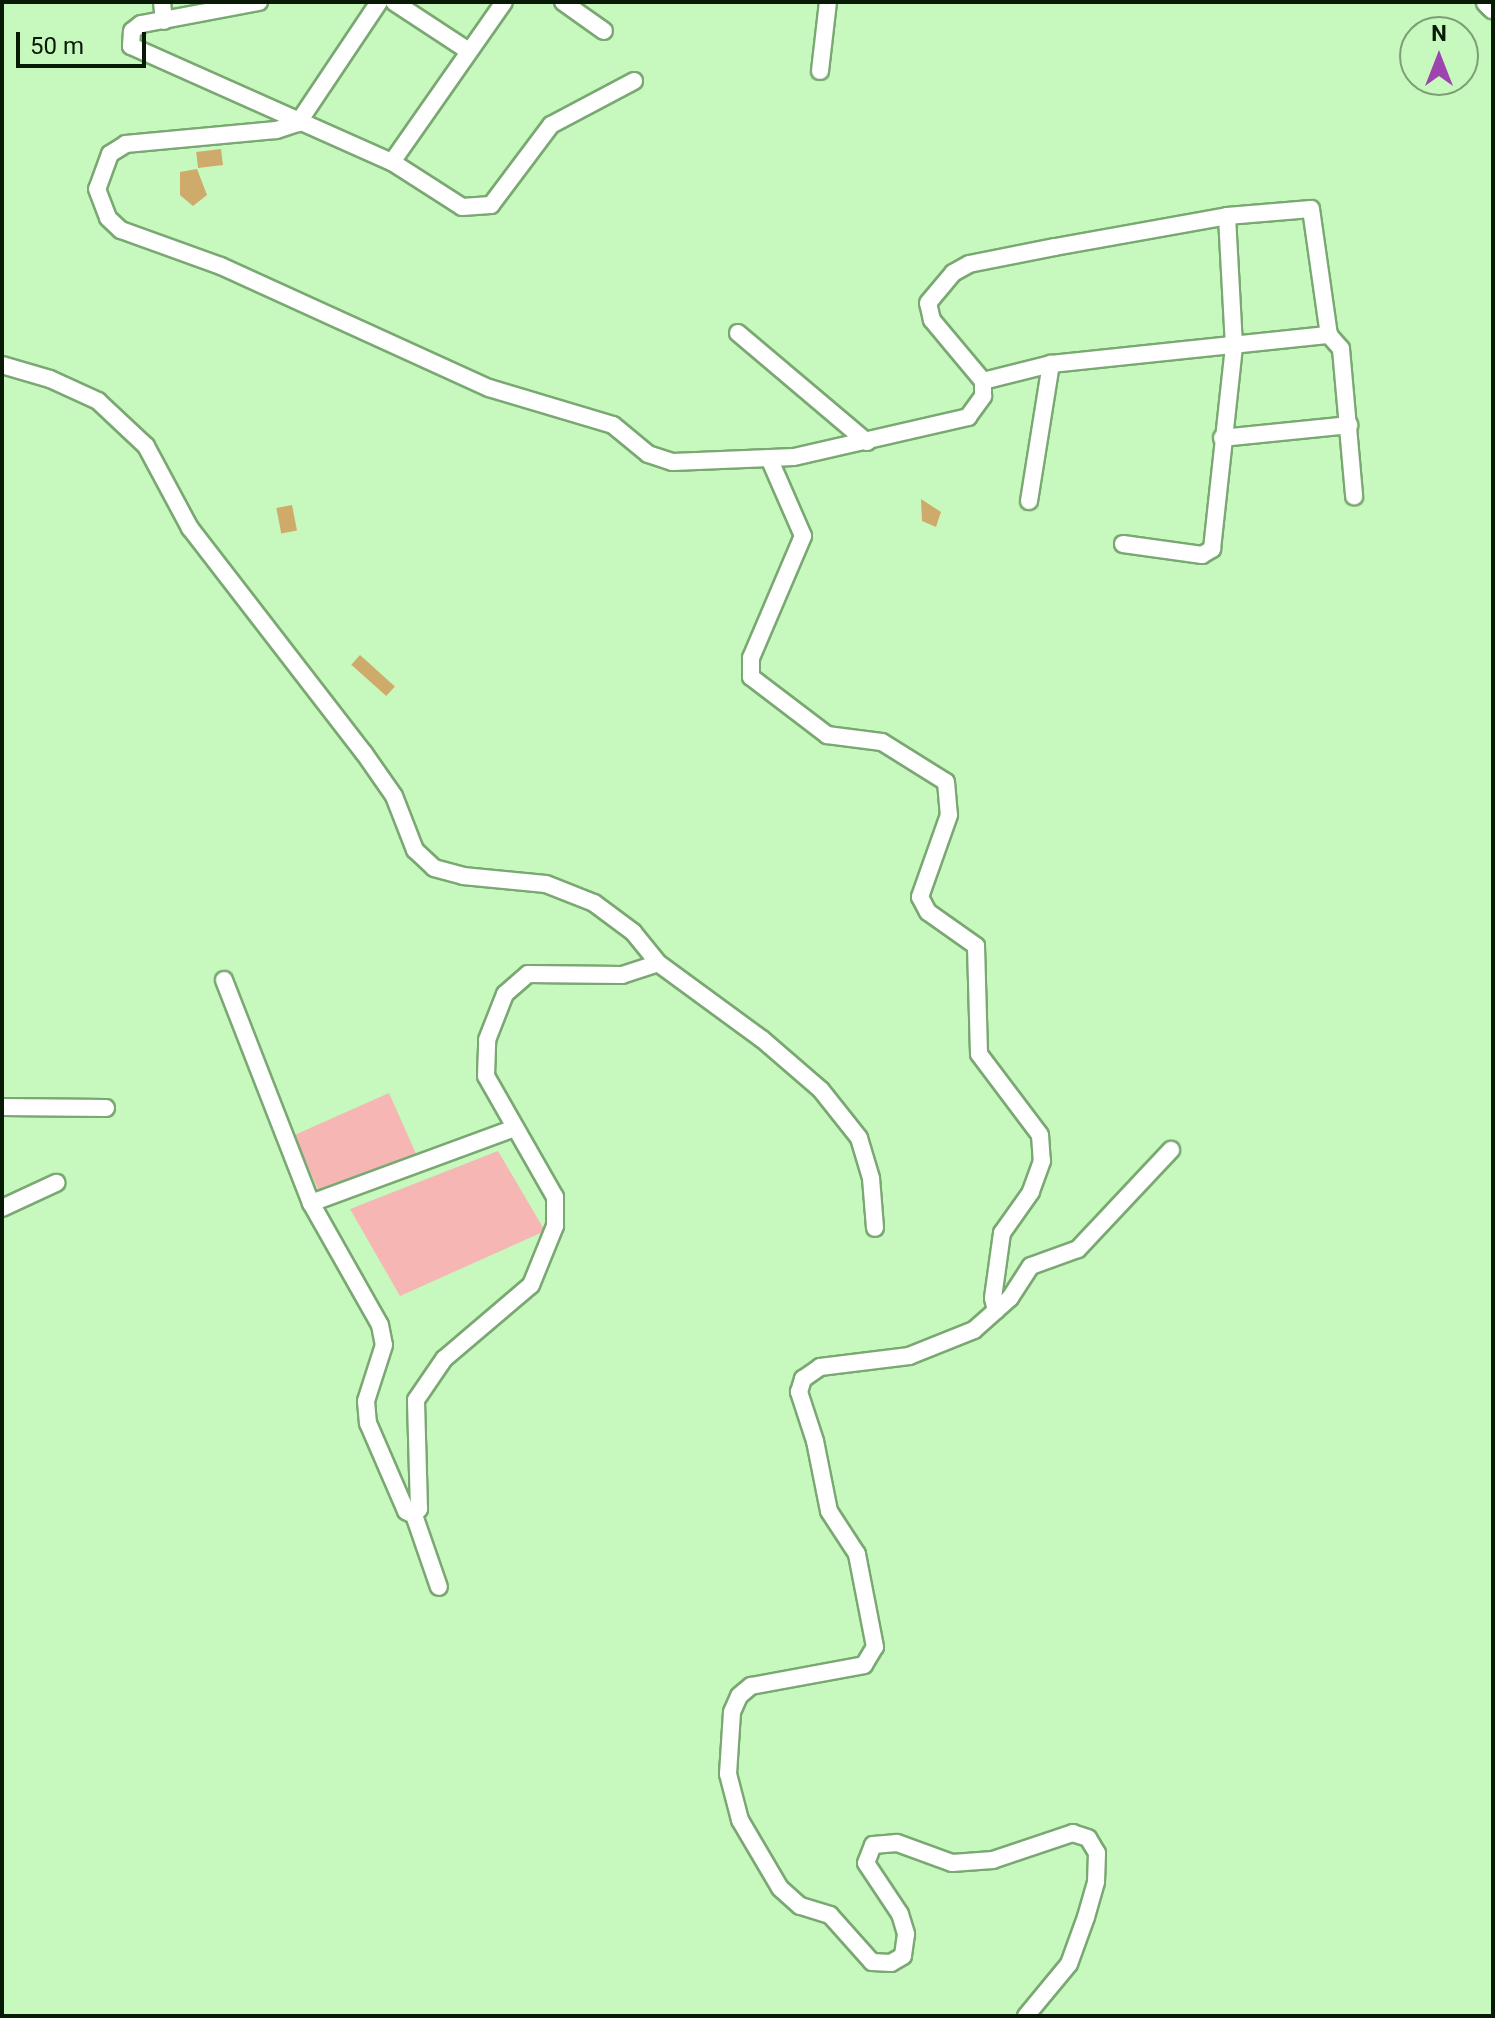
<!DOCTYPE html>
<style>
body{margin:0}
#map{position:relative;width:1495px;height:2018px;overflow:hidden;background:#c7f8be;font-family:Roboto,sans-serif}
div>[style]{position:absolute}
.green>*{inset:0;background:#f6b6b4;transform-origin:0 0}
.building>*{inset:0;background:#cfab6b;transform-origin:0 0}
.roads{filter:drop-shadow(2px 0 #7aa872) drop-shadow(-2px 0 #7aa872) drop-shadow(0 2px #7aa872) drop-shadow(0 -2px #7aa872)}
.street>*{height:16px;margin:-8px;padding:0 8px;transform-origin:8px;border-radius:8px;background:#fff}
.secondary>*{height:24px;margin:-12px;padding:0 12px;transform-origin:12px;border-radius:12px;background:#fff}
span{translate:-50% -50%;white-space:nowrap;text-align:center;line-height:1.15;-webkit-text-stroke:7px #c7f8be;paint-order:stroke}
.frame{position:absolute;inset:0;border:4px solid #081a06;pointer-events:none}
.north{position:absolute;left:1399px;top:16px;width:80px;height:80px;box-sizing:border-box;background:#c7f8be;border:2px solid #7b9f74;border-radius:50%;rotate:0deg;font-size:22px;font-weight:700;line-height:32px;text-align:center;color:#081a06}
.north::after{content:'';display:block;margin:auto;width:28px;height:36px;background:#9e44af;clip-path:polygon(50% 0,100% 100%,50% 72%,0 100%)}
.scale{position:absolute;left:16px;top:32px;width:130px;height:36px;box-sizing:border-box;border:4px solid #081a06;border-top:0;padding-left:10px;font-size:24px;line-height:28px;white-space:nowrap;color:#081a06;-webkit-text-stroke:6px #c7f8be;paint-order:stroke}
</style>
<div id="map">
<div class="green">
<i style="left:389px;top:1093px;width:67px;height:104px;rotate:66deg"></i>
<i style="clip-path:polygon(498px 1151px,545px 1231px,400px 1296px,350px 1209px)"></i>
</div>
<div class="building">
<i style="left:221px;top:149px;width:16px;height:25px;rotate:83deg"></i>
<i style="clip-path:polygon(197px 169px,207px 195px,193px 206px,180px 195px,180px 172px)"></i>
<i style="clip-path:polygon(921px 499px,941px 512px,936px 527px,922px 521px)"></i>
<i style="left:292px;top:505px;width:26px;height:16px;rotate:79deg"></i>
<i style="left:360px;top:655px;width:47px;height:13px;rotate:42deg"></i>
</div>
<div class="roads">
<div class="street">
<i style="left:162px;top:2px;width:19px;rotate:84deg"></i>
<i style="left:259px;top:2px;width:120px;rotate:169.4deg"></i>
<i style="left:141px;top:24px;width:11px;rotate:142deg"></i>
<i style="left:132px;top:31px;width:15px;rotate:94deg"></i>
<i style="left:131px;top:46px;width:286px;rotate:24deg"></i>
<i style="left:392px;top:162px;width:83px;rotate:32.7deg"></i>
<i style="left:462px;top:207px;width:29px;rotate:-4deg"></i>
<i style="left:491px;top:205px;width:100px;rotate:-53.1deg"></i>
<i style="left:551px;top:125px;width:94px;rotate:-27.9deg"></i>
<i style="left:379px;top:2px;width:146px;rotate:123.8deg"></i>
<i style="left:298px;top:123px;width:23px;rotate:162deg"></i>
<i style="left:276px;top:130px;width:151px;rotate:174.7deg"></i>
<i style="left:126px;top:144px;width:19px;rotate:148deg"></i>
<i style="left:110px;top:154px;width:37px;rotate:110deg"></i>
<i style="left:97px;top:189px;width:31px;rotate:69deg"></i>
<i style="left:108px;top:218px;width:18px;rotate:43deg"></i>
<i style="left:121px;top:230px;width:106px;rotate:19.8deg"></i>
<i style="left:221px;top:266px;width:294px;rotate:24.5deg"></i>
<i style="left:489px;top:388px;width:129px;rotate:16.6deg"></i>
<i style="left:613px;top:425px;width:45px;rotate:39.6deg"></i>
<i style="left:648px;top:454px;width:26px;rotate:18deg"></i>
<i style="left:673px;top:462px;width:121px;rotate:-2.4deg"></i>
<i style="left:794px;top:457px;width:179px;rotate:-12.9deg"></i>
<i style="left:968px;top:417px;width:26px;rotate:-54deg"></i>
<i style="left:983px;top:396px;width:15px;rotate:-90deg"></i>
<i style="left:983px;top:381px;width:80px;rotate:-129.9deg"></i>
<i style="left:932px;top:320px;width:17px;rotate:-103deg"></i>
<i style="left:928px;top:303px;width:39px;rotate:-50deg"></i>
<i style="left:953px;top:273px;width:18px;rotate:-29deg"></i>
<i style="left:969px;top:264px;width:88px;rotate:-11.2deg"></i>
<i style="left:1055px;top:247px;width:175px;rotate:-10.2deg"></i>
<i style="left:1227px;top:216px;width:84px;rotate:-4.8deg"></i>
<i style="left:1311px;top:209px;width:127px;rotate:81.9deg"></i>
<i style="left:394px;top:2px;width:87px;rotate:33.3deg"></i>
<i style="left:563px;top:2px;width:50px;rotate:35.3deg"></i>
<i style="left:820px;top:71px;width:69px;rotate:-83.4deg"></i>
<i style="left:392px;top:162px;width:195px;rotate:-55deg"></i>
<i style="left:738px;top:333px;width:169px;rotate:40.2deg"></i>
<i style="left:2px;top:365px;width:50px;rotate:16.3deg"></i>
<i style="left:50px;top:379px;width:53px;rotate:24.6deg"></i>
<i style="left:98px;top:401px;width:66px;rotate:43.2deg"></i>
<i style="left:146px;top:446px;width:93px;rotate:61.8deg"></i>
<i style="left:190px;top:528px;width:284px;rotate:52.3deg"></i>
<i style="left:364px;top:753px;width:52px;rotate:55.1deg"></i>
<i style="left:394px;top:796px;width:58px;rotate:68.7deg"></i>
<i style="left:415px;top:850px;width:26px;rotate:43deg"></i>
<i style="left:434px;top:868px;width:30px;rotate:15deg"></i>
<i style="left:463px;top:876px;width:83px;rotate:5.5deg"></i>
<i style="left:546px;top:884px;width:52px;rotate:21.6deg"></i>
<i style="left:594px;top:903px;width:49px;rotate:36.6deg"></i>
<i style="left:633px;top:932px;width:40px;rotate:51deg"></i>
<i style="left:658px;top:963px;width:129px;rotate:36.2deg"></i>
<i style="left:762px;top:1039px;width:78px;rotate:40.8deg"></i>
<i style="left:821px;top:1090px;width:61px;rotate:51.6deg"></i>
<i style="left:859px;top:1138px;width:42px;rotate:73.3deg"></i>
<i style="left:871px;top:1178px;width:50px;rotate:85.4deg"></i>
<i style="left:983px;top:381px;width:70px;rotate:-14deg"></i>
<i style="left:1051px;top:364px;width:280px;rotate:-6deg"></i>
<i style="left:1329px;top:335px;width:18px;rotate:49deg"></i>
<i style="left:1341px;top:349px;width:148px;rotate:84.9deg"></i>
<i style="left:1222px;top:438px;width:128px;rotate:-5.8deg"></i>
<i style="left:769px;top:458px;width:85px;rotate:66.4deg"></i>
<i style="left:803px;top:536px;width:133px;rotate:113.1deg"></i>
<i style="left:751px;top:658px;width:19px;rotate:90deg"></i>
<i style="left:751px;top:677px;width:96px;rotate:37.3deg"></i>
<i style="left:827px;top:735px;width:55px;rotate:7.3deg"></i>
<i style="left:882px;top:742px;width:75px;rotate:32deg"></i>
<i style="left:946px;top:782px;width:33px;rotate:85deg"></i>
<i style="left:949px;top:815px;width:87px;rotate:109.5deg"></i>
<i style="left:920px;top:897px;width:17px;rotate:62deg"></i>
<i style="left:928px;top:912px;width:59px;rotate:35.3deg"></i>
<i style="left:976px;top:946px;width:108px;rotate:88.4deg"></i>
<i style="left:979px;top:1054px;width:101px;rotate:53deg"></i>
<i style="left:1040px;top:1135px;width:26px;rotate:86deg"></i>
<i style="left:1042px;top:1161px;width:33px;rotate:110deg"></i>
<i style="left:1031px;top:1192px;width:50px;rotate:125.3deg"></i>
<i style="left:1002px;top:1233px;width:66px;rotate:97.9deg"></i>
<i style="left:993px;top:1298px;width:13px;rotate:77deg"></i>
<i style="left:1029px;top:501px;width:139px;rotate:-80.9deg"></i>
<i style="left:1123px;top:544px;width:80px;rotate:7.9deg"></i>
<i style="left:1202px;top:555px;width:12px;rotate:-31deg"></i>
<i style="left:1212px;top:549px;width:204px;rotate:-83.8deg"></i>
<i style="left:1234px;top:346px;width:130px;rotate:-93.1deg"></i>
<i style="left:224px;top:980px;width:239px;rotate:68.7deg"></i>
<i style="left:311px;top:1203px;width:140px;rotate:60.5deg"></i>
<i style="left:380px;top:1325px;width:20px;rotate:79deg"></i>
<i style="left:384px;top:1345px;width:59px;rotate:107.8deg"></i>
<i style="left:366px;top:1401px;width:22px;rotate:85deg"></i>
<i style="left:368px;top:1423px;width:96px;rotate:66.6deg"></i>
<i style="left:406px;top:1511px;width:9px;rotate:27deg"></i>
<i style="left:414px;top:1515px;width:76px;rotate:70.9deg"></i>
<i style="left:2px;top:1107px;width:104px;rotate:0.6deg"></i>
<i style="left:311px;top:1203px;width:217px;rotate:-20.2deg"></i>
<i style="left:2px;top:1208px;width:60px;rotate:-24.8deg"></i>
<i style="left:414px;top:1515px;width:8px;rotate:-50deg"></i>
<i style="left:419px;top:1509px;width:109px;rotate:-91.6deg"></i>
<i style="left:416px;top:1400px;width:50px;rotate:-55.7deg"></i>
<i style="left:444px;top:1359px;width:114px;rotate:-40.4deg"></i>
<i style="left:531px;top:1285px;width:64px;rotate:-67.9deg"></i>
<i style="left:555px;top:1226px;width:29px;rotate:-90deg"></i>
<i style="left:555px;top:1197px;width:139px;rotate:-119.7deg"></i>
<i style="left:486px;top:1076px;width:36px;rotate:-88deg"></i>
<i style="left:487px;top:1040px;width:49px;rotate:-68.6deg"></i>
<i style="left:505px;top:994px;width:30px;rotate:-41deg"></i>
<i style="left:528px;top:974px;width:94px;rotate:0.6deg"></i>
<i style="left:622px;top:975px;width:38px;rotate:-18deg"></i>
<i style="left:1026px;top:2016px;width:67px;rotate:-50.4deg"></i>
<i style="left:1069px;top:1964px;width:50px;rotate:-70.1deg"></i>
<i style="left:1086px;top:1917px;width:36px;rotate:-74deg"></i>
<i style="left:1096px;top:1882px;width:29px;rotate:-88deg"></i>
<i style="left:1097px;top:1853px;width:17px;rotate:-121deg"></i>
<i style="left:1088px;top:1838px;width:16px;rotate:-162deg"></i>
<i style="left:1073px;top:1833px;width:84px;rotate:161.4deg"></i>
<i style="left:993px;top:1860px;width:41px;rotate:175.8deg"></i>
<i style="left:952px;top:1863px;width:59px;rotate:-160deg"></i>
<i style="left:897px;top:1843px;width:24px;rotate:175deg"></i>
<i style="left:873px;top:1845px;width:19px;rotate:111deg"></i>
<i style="left:866px;top:1863px;width:61px;rotate:56.3deg"></i>
<i style="left:900px;top:1914px;width:21px;rotate:73deg"></i>
<i style="left:906px;top:1934px;width:22px;rotate:98deg"></i>
<i style="left:903px;top:1956px;width:14px;rotate:150deg"></i>
<i style="left:891px;top:1963px;width:19px;rotate:-177deg"></i>
<i style="left:872px;top:1962px;width:63px;rotate:-131.8deg"></i>
<i style="left:830px;top:1915px;width:31px;rotate:-163deg"></i>
<i style="left:800px;top:1906px;width:27px;rotate:-138deg"></i>
<i style="left:780px;top:1888px;width:79px;rotate:-120.5deg"></i>
<i style="left:740px;top:1820px;width:48px;rotate:-104.6deg"></i>
<i style="left:728px;top:1774px;width:62px;rotate:-86.3deg"></i>
<i style="left:732px;top:1712px;width:17px;rotate:-66deg"></i>
<i style="left:739px;top:1696px;width:16px;rotate:-40deg"></i>
<i style="left:751px;top:1686px;width:115px;rotate:-10.5deg"></i>
<i style="left:864px;top:1665px;width:21px;rotate:-59deg"></i>
<i style="left:875px;top:1647px;width:95px;rotate:-101deg"></i>
<i style="left:857px;top:1554px;width:51px;rotate:-123.1deg"></i>
<i style="left:829px;top:1511px;width:71px;rotate:-101.3deg"></i>
<i style="left:815px;top:1441px;width:52px;rotate:-108.1deg"></i>
<i style="left:799px;top:1392px;width:14px;rotate:-73deg"></i>
<i style="left:803px;top:1379px;width:21px;rotate:-35deg"></i>
<i style="left:820px;top:1367px;width:90px;rotate:-7deg"></i>
<i style="left:909px;top:1356px;width:70px;rotate:-21.8deg"></i>
<i style="left:974px;top:1330px;width:48px;rotate:-41.6deg"></i>
<i style="left:1010px;top:1298px;width:38px;rotate:-57deg"></i>
<i style="left:1031px;top:1266px;width:50px;rotate:-19.9deg"></i>
<i style="left:1078px;top:1249px;width:136px;rotate:-46.8deg"></i>
</div>
<div class="secondary">
<i style="left:1489px;top:2px;width:6px;rotate:45deg"></i>
</div>
</div>
<div class="frame"></div>
<div class="north">N</div>
<div class="scale">50 m</div>
</div>
